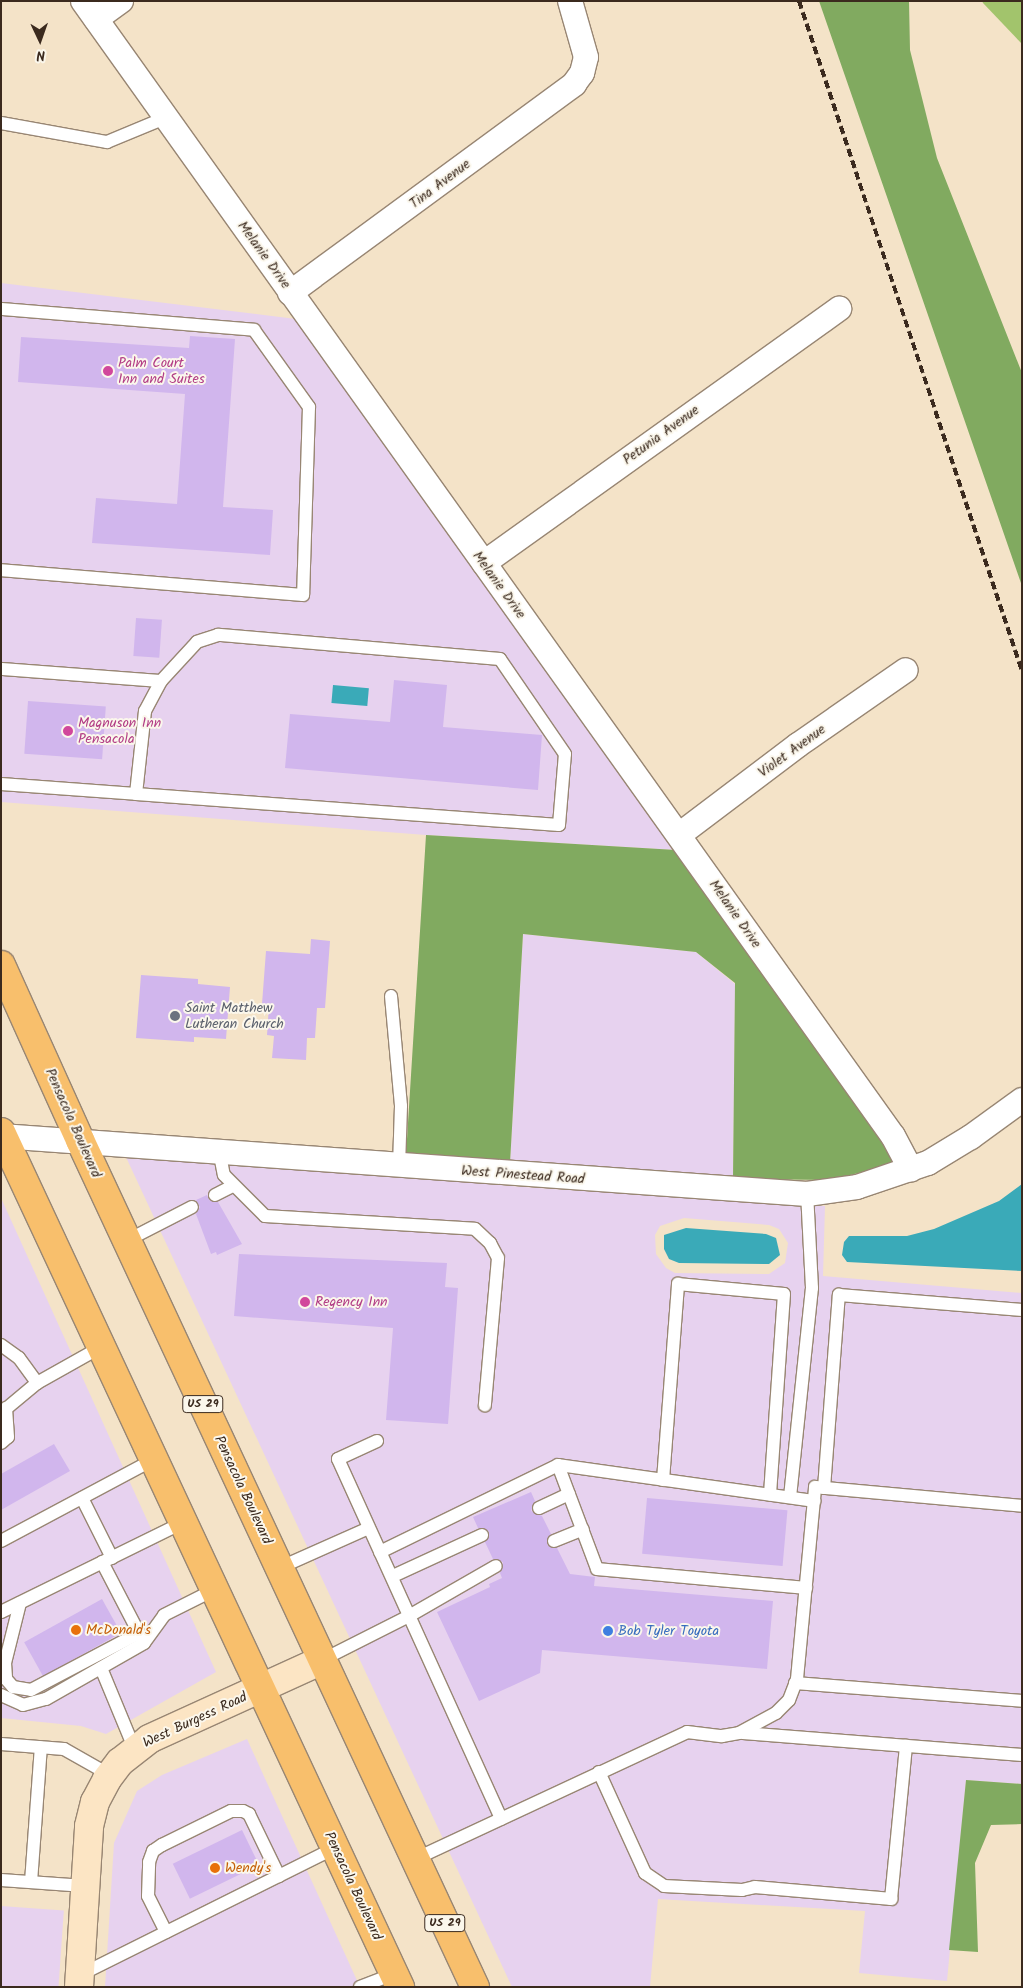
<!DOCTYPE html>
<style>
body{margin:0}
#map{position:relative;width:1023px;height:1988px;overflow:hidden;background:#f4e3c8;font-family:Kalam,sans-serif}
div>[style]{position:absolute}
.built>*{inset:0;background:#e7d2ef;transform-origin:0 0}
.green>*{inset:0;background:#a2c46c}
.forest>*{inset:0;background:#81aa60}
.water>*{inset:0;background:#3aaab8;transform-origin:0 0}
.building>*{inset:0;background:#d1b6ed;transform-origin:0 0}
.roads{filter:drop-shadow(1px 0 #988673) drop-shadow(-1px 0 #988673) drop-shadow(0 1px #988673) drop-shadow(0 -1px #988673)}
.service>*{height:12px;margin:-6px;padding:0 6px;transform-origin:6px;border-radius:6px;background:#fff}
.minor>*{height:24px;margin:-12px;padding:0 12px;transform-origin:12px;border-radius:12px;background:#fff}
.secondary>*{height:28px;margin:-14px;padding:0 14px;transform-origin:14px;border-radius:14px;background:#fce5c4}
.primary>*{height:28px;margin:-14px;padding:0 14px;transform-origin:14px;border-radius:14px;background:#f8bf6c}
.rail>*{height:4px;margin-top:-2px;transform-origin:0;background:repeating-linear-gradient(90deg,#3b2a1e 0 8px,transparent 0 12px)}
.dots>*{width:14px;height:14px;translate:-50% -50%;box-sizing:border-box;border:2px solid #fbf7ec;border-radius:50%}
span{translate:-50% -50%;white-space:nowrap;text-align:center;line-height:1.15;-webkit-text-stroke:4px #fbf7ec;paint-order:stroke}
.shield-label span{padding:1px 4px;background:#fbf7ec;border:1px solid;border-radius:4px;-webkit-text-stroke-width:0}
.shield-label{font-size:12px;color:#3b2a1e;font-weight:700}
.street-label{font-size:14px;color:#3b2a1e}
.hotel-label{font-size:14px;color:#b23c85}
.left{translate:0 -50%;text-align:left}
.worship-label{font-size:14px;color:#5b616d}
.food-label{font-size:14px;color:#c56008}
.shop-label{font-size:14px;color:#366cbe}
.frame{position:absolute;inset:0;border:2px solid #3b2a1e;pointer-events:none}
.north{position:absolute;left:15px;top:15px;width:50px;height:50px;-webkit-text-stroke:4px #fbf7ec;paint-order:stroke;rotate:177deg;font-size:14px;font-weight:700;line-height:20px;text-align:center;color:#3b2a1e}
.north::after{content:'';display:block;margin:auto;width:18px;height:22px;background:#3b2a1e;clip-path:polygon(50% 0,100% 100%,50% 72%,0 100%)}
</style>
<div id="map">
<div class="built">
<i style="clip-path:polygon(1px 283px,296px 319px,676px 850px,426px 835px,1px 802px)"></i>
<i style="clip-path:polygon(523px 934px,696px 952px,735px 984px,733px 1179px,510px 1163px)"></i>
<i style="clip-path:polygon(evenodd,125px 1155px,537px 1188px,825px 1206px,823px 1276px,1022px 1293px,1022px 1784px,966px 1780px,947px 1981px,859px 1973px,865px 1911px,658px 1899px,650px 1987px,512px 1987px,125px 1155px,684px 1218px,769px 1225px,779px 1229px,788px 1243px,785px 1263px,769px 1274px,675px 1273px,666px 1268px,656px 1254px,655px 1235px,660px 1226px,684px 1218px)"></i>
<i style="clip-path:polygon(1px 1198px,216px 1672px,106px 1734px,81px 1726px,1px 1718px)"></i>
<i style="clip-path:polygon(247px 1739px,360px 1987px,105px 1987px,114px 1843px,137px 1791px,162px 1775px)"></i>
<i style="left:1px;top:1906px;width:63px;height:81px;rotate:4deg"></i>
</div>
<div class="green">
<i style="clip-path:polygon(982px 1px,1022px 1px,1022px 44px,983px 3px)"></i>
</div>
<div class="forest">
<i style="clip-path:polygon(819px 1px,909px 1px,910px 50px,937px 158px,1022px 373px,1022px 586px)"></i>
<i style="clip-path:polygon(426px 835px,676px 850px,897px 1163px,831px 1180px,733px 1179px,735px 983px,696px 952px,523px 934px,510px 1163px,406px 1155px)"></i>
<i style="clip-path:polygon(966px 1780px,1022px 1784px,1022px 1824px,991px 1825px,975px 1863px,978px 1952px,949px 1950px)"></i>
</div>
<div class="water">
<i style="left:333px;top:685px;width:36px;height:18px;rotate:5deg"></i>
<i style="clip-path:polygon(1022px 1184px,1022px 1271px,847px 1262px,842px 1255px,844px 1242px,849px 1236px,907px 1236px,934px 1229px,999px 1201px)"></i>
<i style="clip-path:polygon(686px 1228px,766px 1234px,776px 1238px,780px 1255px,769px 1264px,679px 1263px,669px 1259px,664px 1249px,664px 1235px)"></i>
</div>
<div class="building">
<i style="clip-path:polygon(190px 336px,235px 339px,223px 507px,273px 510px,270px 555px,92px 543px,96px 498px,177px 504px,185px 394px,18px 382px,21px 337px,189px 348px)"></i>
<i style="left:136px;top:618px;width:26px;height:38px;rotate:4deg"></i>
<i style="clip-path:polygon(394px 680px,447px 685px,443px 727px,542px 735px,538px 790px,285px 768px,290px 714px,390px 722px)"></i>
<i style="left:28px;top:701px;width:78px;height:53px;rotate:4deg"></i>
<i style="clip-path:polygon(311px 939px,330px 941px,325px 1008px,317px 1008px,315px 1038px,307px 1038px,306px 1060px,272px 1058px,274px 1036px,267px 1035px,269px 1005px,262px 1004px,266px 951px,310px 954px)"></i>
<i style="clip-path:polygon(141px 975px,198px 979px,198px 984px,230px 987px,226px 1039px,194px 1037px,194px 1042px,136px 1038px)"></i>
<i style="clip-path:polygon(207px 1195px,210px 1201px,218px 1202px,242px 1244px,217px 1255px,216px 1252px,211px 1254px,196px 1214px,200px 1207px,196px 1200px)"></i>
<i style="clip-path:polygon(239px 1254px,447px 1263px,445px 1287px,458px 1288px,448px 1424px,386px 1420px,393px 1328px,234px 1316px)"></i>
<i style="clip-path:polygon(54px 1444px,70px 1471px,1px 1510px,1px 1474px)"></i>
<i style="clip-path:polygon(531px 1492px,535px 1501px,531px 1511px,542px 1516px,551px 1534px,547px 1545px,557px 1548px,570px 1574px,595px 1577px,594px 1586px,773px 1601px,767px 1669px,542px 1650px,540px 1673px,479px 1701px,437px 1612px,490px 1587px,489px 1584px,502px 1578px,500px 1573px,503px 1562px,493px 1559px,485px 1542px,489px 1531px,478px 1528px,473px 1517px)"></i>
<i style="left:647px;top:1498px;width:141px;height:56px;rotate:5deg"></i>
<i style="left:102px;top:1599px;width:39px;height:89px;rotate:61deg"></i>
<i style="left:242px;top:1830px;width:39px;height:77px;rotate:64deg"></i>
</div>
<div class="roads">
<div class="service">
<i style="left:1px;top:123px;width:108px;rotate:10.2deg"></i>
<i style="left:107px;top:142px;width:63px;rotate:-22.5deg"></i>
<i style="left:1px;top:309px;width:254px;rotate:4.7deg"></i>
<i style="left:254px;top:330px;width:95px;rotate:54.5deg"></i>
<i style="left:309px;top:407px;width:188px;rotate:91.8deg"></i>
<i style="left:303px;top:595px;width:303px;rotate:-175.3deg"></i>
<i style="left:1px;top:669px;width:160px;rotate:4.3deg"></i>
<i style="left:1px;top:784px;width:135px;rotate:4.2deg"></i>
<i style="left:136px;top:794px;width:424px;rotate:4.2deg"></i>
<i style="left:559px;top:825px;width:71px;rotate:-85.2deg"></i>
<i style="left:565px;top:754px;width:115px;rotate:-124.4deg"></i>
<i style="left:500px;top:659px;width:283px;rotate:-175.1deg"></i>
<i style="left:218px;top:635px;width:22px;rotate:162deg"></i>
<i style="left:197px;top:642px;width:53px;rotate:132.7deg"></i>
<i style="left:161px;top:681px;width:34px;rotate:118deg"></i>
<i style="left:145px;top:711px;width:83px;rotate:96.2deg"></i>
<i style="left:391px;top:996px;width:110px;rotate:84.8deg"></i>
<i style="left:401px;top:1106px;width:60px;rotate:91.9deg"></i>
<i style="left:219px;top:1150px;width:25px;rotate:79deg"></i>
<i style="left:224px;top:1175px;width:58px;rotate:45deg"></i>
<i style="left:265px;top:1216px;width:210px;rotate:3.5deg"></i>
<i style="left:475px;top:1229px;width:21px;rotate:43deg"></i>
<i style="left:490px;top:1243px;width:17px;rotate:62deg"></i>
<i style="left:498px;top:1258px;width:148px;rotate:95.1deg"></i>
<i style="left:215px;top:1195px;width:20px;rotate:-27deg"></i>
<i style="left:126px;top:1241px;width:74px;rotate:-27.3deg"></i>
<i style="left:1px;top:1345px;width:22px;rotate:36deg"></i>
<i style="left:19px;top:1358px;width:31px;rotate:54deg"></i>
<i style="left:1px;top:1413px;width:47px;rotate:-39.8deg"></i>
<i style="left:37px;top:1383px;width:73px;rotate:-29.4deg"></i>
<i style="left:377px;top:1441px;width:43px;rotate:155.2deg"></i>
<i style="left:338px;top:1459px;width:395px;rotate:65.6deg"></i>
<i style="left:1px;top:1443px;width:9px;rotate:-41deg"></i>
<i style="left:8px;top:1437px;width:29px;rotate:-94deg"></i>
<i style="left:558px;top:1465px;width:111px;rotate:69.4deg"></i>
<i style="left:597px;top:1569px;width:210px;rotate:5.2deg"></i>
<i style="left:663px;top:1480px;width:197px;rotate:-85.6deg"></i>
<i style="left:678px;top:1284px;width:106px;rotate:5.4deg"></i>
<i style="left:784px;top:1294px;width:201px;rotate:94deg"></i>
<i style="left:824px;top:1488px;width:194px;rotate:-85.6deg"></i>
<i style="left:839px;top:1295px;width:184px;rotate:4.7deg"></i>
<i style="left:790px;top:1497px;width:210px;rotate:-84deg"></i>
<i style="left:812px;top:1288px;width:94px;rotate:-93deg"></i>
<i style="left:82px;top:1498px;width:67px;rotate:63.4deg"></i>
<i style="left:539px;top:1508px;width:33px;rotate:-25deg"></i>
<i style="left:1px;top:1541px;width:172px;rotate:-28.1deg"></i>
<i style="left:554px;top:1541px;width:31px;rotate:-22deg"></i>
<i style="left:380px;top:1552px;width:198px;rotate:-26deg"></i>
<i style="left:558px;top:1465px;width:259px;rotate:8deg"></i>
<i style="left:102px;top:1562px;width:87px;rotate:62.5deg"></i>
<i style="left:279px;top:1568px;width:98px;rotate:-24deg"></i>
<i style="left:393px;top:1576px;width:98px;rotate:-24.7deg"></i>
<i style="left:20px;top:1603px;width:62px;rotate:104deg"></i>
<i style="left:5px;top:1663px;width:16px;rotate:86deg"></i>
<i style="left:6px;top:1679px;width:11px;rotate:49deg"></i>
<i style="left:13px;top:1687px;width:18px;rotate:9deg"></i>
<i style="left:31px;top:1690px;width:122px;rotate:-27.8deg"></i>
<i style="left:1px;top:1612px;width:202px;rotate:-26.2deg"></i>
<i style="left:322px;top:1660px;width:97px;rotate:-26.8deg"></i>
<i style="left:409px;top:1616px;width:100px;rotate:-29.9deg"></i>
<i style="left:101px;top:1668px;width:89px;rotate:67.5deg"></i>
<i style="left:795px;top:1683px;width:228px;rotate:4.5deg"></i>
<i style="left:1px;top:1695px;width:24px;rotate:24deg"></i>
<i style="left:23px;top:1705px;width:24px;rotate:-15deg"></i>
<i style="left:46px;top:1699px;width:113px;rotate:-29.7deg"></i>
<i style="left:144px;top:1643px;width:34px;rotate:-54deg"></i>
<i style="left:164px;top:1615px;width:56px;rotate:-26.6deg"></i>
<i style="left:743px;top:1733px;width:280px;rotate:4.5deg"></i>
<i style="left:1px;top:1744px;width:63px;rotate:4.5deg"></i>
<i style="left:64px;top:1749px;width:53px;rotate:29.5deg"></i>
<i style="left:599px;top:1772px;width:111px;rotate:65.5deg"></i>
<i style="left:645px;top:1873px;width:23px;rotate:34deg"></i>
<i style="left:664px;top:1886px;width:78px;rotate:2.9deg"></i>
<i style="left:742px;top:1890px;width:13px;rotate:-13deg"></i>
<i style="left:755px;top:1887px;width:137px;rotate:5deg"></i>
<i style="left:891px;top:1899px;width:154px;rotate:-84.4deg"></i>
<i style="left:415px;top:1859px;width:300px;rotate:-25deg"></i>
<i style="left:687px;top:1732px;width:35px;rotate:7deg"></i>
<i style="left:722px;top:1736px;width:17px;rotate:-10deg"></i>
<i style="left:739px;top:1733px;width:42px;rotate:-28.4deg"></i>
<i style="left:776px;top:1713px;width:18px;rotate:-45deg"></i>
<i style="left:789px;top:1700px;width:22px;rotate:-69deg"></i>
<i style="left:797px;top:1679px;width:193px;rotate:-84.6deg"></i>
<i style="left:815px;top:1487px;width:208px;rotate:5.2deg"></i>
<i style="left:1px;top:1880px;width:84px;rotate:4.1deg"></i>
<i style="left:31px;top:1882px;width:135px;rotate:-85.8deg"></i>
<i style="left:166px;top:1932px;width:40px;rotate:-116.6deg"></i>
<i style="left:148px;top:1896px;width:34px;rotate:-88deg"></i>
<i style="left:149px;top:1862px;width:12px;rotate:-70deg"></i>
<i style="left:153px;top:1851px;width:11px;rotate:-34deg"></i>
<i style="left:162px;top:1845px;width:77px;rotate:-26.2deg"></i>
<i style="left:231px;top:1811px;width:12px"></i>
<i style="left:243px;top:1811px;width:7px;rotate:27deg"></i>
<i style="left:249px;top:1814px;width:69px;rotate:64.2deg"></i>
<i style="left:80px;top:1975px;width:285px;rotate:-26.5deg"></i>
<i style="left:360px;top:1987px;width:36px;rotate:-21deg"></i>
</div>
<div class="minor">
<i style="left:83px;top:1px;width:1394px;rotate:54.49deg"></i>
<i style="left:893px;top:1136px;width:38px;rotate:62deg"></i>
<i style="left:96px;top:19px;width:31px;rotate:-36deg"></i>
<i style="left:290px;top:293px;width:353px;rotate:-36.3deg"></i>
<i style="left:574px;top:84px;width:14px;rotate:-54deg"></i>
<i style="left:582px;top:73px;width:16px;rotate:-76deg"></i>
<i style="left:586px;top:57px;width:58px;rotate:-105.9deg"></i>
<i style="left:484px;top:563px;width:437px;rotate:-35.6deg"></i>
<i style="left:679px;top:835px;width:149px;rotate:-37.1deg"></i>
<i style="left:798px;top:745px;width:131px;rotate:-34.8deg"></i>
<i style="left:1px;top:1136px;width:808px;rotate:4.12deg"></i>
<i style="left:807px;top:1194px;width:50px;rotate:-8deg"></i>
<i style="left:857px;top:1187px;width:75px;rotate:-18.7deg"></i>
<i style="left:928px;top:1163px;width:50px;rotate:-31.2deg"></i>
<i style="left:971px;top:1137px;width:63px;rotate:-36deg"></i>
</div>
<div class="secondary">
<i style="left:79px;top:1987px;width:161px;rotate:-86.4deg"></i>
<i style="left:89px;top:1826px;width:25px;rotate:-76deg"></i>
<i style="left:95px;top:1802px;width:26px;rotate:-62deg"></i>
<i style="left:107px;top:1779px;width:21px;rotate:-53deg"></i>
<i style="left:120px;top:1762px;width:37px;rotate:-38deg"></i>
<i style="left:149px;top:1739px;width:190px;rotate:-24.5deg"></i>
</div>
<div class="primary">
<i style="left:1px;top:965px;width:192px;rotate:65.7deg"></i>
<i style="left:80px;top:1140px;width:935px;rotate:65deg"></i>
<i style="left:1px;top:1132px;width:944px;rotate:64.98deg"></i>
</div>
</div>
<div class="rail">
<i style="left:799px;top:1px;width:706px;rotate:71.59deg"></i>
</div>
<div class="dots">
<i style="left:108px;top:371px;background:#d1479c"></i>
<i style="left:68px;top:731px;background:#d1479c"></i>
<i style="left:175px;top:1016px;background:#6b7280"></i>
<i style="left:305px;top:1302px;background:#d1479c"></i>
<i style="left:76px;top:1630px;background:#e8710a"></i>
<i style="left:608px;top:1631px;background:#3f7fe0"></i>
<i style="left:215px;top:1868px;background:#e8710a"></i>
</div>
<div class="shield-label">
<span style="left:203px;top:1404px">US 29</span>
<span style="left:445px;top:1923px">US 29</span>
</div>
<div class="street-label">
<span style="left:440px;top:184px;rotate:-37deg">Tina Avenue</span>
<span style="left:264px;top:255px;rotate:54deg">Melanie Drive</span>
<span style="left:661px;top:435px;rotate:-36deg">Petunia Avenue</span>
<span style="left:499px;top:585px;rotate:54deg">Melanie Drive</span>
<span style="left:792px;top:751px;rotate:-36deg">Violet Avenue</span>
<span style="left:735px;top:914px;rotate:55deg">Melanie Drive</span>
<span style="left:73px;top:1123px;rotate:66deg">Pensacola Boulevard</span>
<span style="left:523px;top:1175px;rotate:4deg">West Pinestead Road</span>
<span style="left:243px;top:1490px;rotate:65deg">Pensacola Boulevard</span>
<span style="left:195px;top:1720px;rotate:-25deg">West Burgess Road</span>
<span style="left:353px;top:1886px;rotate:65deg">Pensacola Boulevard</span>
</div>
<div class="hotel-label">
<span class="left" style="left:118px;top:371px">Palm Court<br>Inn and Suites</span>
<span class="left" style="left:78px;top:731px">Magnuson Inn<br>Pensacola</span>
<span class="left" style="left:315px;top:1302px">Regency Inn</span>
</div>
<div class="worship-label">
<span class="left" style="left:185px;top:1016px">Saint Matthew<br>Lutheran Church</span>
</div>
<div class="food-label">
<span class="left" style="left:86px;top:1630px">McDonald's</span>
<span class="left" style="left:225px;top:1868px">Wendy's</span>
</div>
<div class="shop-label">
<span class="left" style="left:618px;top:1631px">Bob Tyler Toyota</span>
</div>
<div class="frame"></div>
<div class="north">N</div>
</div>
